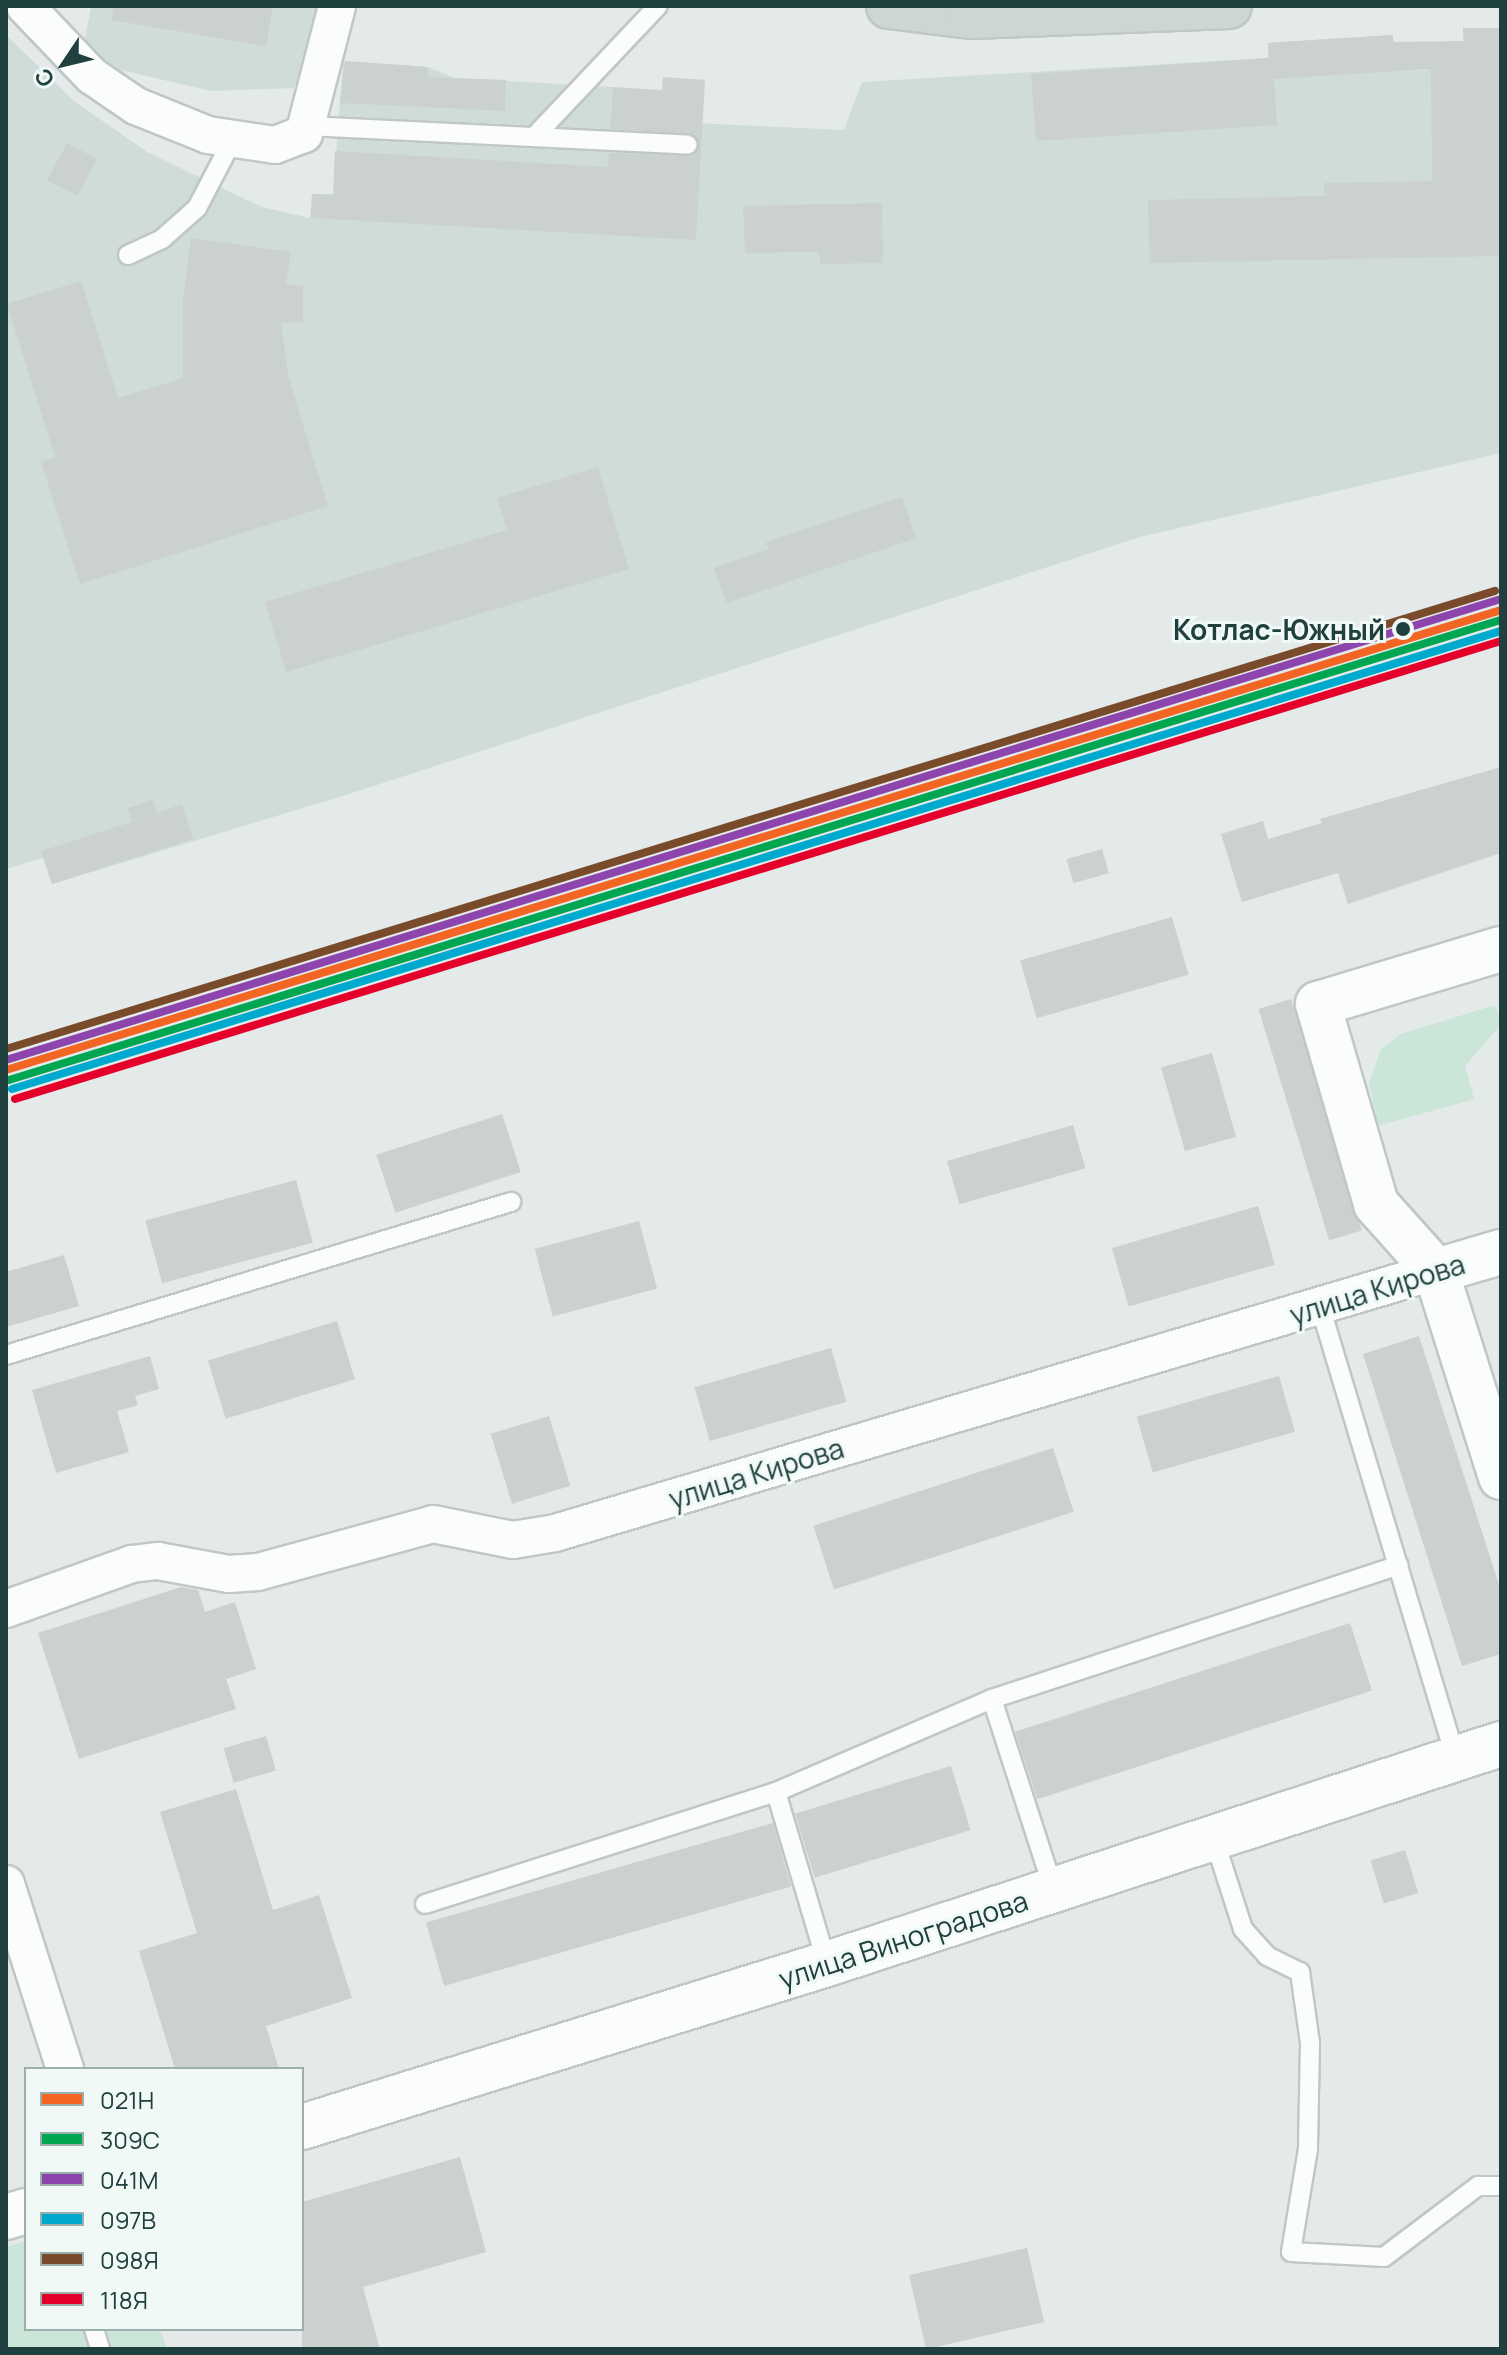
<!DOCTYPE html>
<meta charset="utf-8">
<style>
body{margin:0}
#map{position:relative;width:1507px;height:2355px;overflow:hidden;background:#e3eae9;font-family:Manrope,sans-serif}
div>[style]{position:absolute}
.built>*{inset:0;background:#d0dcda}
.green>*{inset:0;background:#cbe5d8}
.building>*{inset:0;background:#cad1cf;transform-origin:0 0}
.roads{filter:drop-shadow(2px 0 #c0c7c6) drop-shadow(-2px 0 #c0c7c6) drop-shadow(0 2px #c0c7c6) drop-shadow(0 -2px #c0c7c6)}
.service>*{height:18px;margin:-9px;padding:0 9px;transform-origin:9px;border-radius:9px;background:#fbfcfc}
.minor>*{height:36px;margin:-18px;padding:0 18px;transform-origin:18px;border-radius:18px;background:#fbfcfc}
.tertiary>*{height:44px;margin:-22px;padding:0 22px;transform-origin:22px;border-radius:22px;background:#fbfcfc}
.secondary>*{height:44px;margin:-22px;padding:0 22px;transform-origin:22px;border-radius:22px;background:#fbfcfc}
.primary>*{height:44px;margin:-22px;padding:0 22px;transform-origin:22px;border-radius:22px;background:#ccd6d5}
.rail-1>*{height:8px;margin:-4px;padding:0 4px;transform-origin:4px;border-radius:4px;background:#f26522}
.rail-2>*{height:8px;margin:-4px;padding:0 4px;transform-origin:4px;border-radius:4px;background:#00a651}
.rail-3>*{height:8px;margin:-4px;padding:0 4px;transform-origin:4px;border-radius:4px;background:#8e44ad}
.rail-4>*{height:8px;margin:-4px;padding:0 4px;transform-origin:4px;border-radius:4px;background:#00a9ce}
.rail-5>*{height:8px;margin:-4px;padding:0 4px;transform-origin:4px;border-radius:4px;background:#7a4b2a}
.rail-6>*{height:8px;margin:-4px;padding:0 4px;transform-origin:4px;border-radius:4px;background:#e4002b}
.dots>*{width:22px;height:22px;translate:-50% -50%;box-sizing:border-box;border:4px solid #f1f9f7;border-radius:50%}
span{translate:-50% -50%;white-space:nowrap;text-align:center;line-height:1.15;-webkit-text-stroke:6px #f1f9f7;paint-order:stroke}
.stop-label{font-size:28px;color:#1f403e;font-weight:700}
.right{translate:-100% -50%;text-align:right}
.street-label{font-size:28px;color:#1f403e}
.frame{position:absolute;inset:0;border:8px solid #1f403e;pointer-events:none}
.legend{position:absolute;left:24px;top:2067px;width:280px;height:264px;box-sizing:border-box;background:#f1f9f7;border:2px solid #9dafad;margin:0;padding:10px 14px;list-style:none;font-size:24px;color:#1f403e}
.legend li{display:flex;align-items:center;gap:16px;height:40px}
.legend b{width:40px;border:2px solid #9dafad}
.north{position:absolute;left:24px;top:24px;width:80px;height:80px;-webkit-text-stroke:6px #f1f9f7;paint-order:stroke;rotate:235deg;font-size:22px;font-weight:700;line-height:32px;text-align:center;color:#1f403e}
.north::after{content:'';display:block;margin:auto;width:28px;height:36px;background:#1f403e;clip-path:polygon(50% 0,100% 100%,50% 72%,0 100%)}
</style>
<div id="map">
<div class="built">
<i style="clip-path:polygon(91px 6px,320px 6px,294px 88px,211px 91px,103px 66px,84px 46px)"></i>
<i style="clip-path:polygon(1463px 28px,1501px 28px,1501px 453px,1140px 537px,346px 795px,52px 884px,43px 858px,6px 869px,6px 35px,74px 101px,147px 152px,262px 207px,310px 218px,312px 194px,333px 194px,343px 61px,428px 67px,454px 78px,613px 87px,611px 119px,844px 130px,862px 82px,1268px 58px,1268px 43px,1393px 35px,1395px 71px,1426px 70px,1463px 41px)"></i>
</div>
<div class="green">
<i style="clip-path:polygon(1495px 1005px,1501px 1024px,1465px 1066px,1474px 1099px,1378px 1126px,1369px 1083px,1381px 1049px,1401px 1034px)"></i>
<i style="clip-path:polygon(26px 2241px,26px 2329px,160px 2329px,167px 2349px,6px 2349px,6px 2247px)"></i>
</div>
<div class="building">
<i style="clip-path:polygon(113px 6px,273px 6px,266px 46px,112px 20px)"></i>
<i style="clip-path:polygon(1463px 28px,1501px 28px,1501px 256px,1150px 263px,1148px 200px,1325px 196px,1324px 183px,1432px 181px,1431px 69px,1274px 79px,1277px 125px,1036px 141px,1031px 74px,1269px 58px,1268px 43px,1393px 35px,1393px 42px,1464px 41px)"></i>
<i style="clip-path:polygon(345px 61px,428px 67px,428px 77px,506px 80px,505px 111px,340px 103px)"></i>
<i style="clip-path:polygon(663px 77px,705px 80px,696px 240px,311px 218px,312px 194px,333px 195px,335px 151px,608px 167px,609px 153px,693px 156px,700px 145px,694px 135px,610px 129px,613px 87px,662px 90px)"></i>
<i style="left:67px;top:143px;width:34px;height:42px;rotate:28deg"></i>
<i style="clip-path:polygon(882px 203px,883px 263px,820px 264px,819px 252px,745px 253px,743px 206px)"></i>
<i style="clip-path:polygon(191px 238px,291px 252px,286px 284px,303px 286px,303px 323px,281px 322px,288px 375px,328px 506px,80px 584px,41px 462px,55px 457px,7px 304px,81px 281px,118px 398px,183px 378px,183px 299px)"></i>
<i style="clip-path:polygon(598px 467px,629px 569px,286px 672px,265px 602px,507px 530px,497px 498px)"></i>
<i style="clip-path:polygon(902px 497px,916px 538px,726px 603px,714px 568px,769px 549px,766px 542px)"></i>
<i style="clip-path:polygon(1501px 767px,1501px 853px,1348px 904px,1338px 873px,1242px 902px,1221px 834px,1263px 821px,1268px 839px,1322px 823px,1320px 819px)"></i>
<i style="clip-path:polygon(153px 800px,157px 813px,182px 804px,193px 839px,52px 884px,41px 851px,132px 822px,128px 808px)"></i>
<i style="left:1102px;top:849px;width:25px;height:37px;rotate:74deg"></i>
<i style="left:1172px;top:917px;width:60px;height:158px;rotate:74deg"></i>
<i style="left:1291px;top:999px;width:242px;height:34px;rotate:73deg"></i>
<i style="left:1212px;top:1053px;width:87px;height:53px;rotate:74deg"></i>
<i style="left:502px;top:1114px;width:61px;height:132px;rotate:72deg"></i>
<i style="left:1073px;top:1125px;width:45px;height:131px;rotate:74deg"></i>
<i style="left:296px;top:1180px;width:65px;height:156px;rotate:75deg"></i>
<i style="left:1258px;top:1206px;width:61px;height:152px;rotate:74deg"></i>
<i style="left:639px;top:1221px;width:70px;height:108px;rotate:75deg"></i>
<i style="clip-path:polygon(64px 1255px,79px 1306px,6px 1327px,6px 1272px)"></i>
<i style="left:337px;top:1321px;width:61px;height:135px;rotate:73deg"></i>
<i style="clip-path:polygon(1419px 1336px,1501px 1591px,1501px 1654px,1462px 1666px,1363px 1354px)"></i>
<i style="left:831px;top:1348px;width:56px;height:142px;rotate:74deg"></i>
<i style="clip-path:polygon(150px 1356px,159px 1389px,135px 1396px,138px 1405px,117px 1411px,129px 1452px,56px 1473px,32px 1390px)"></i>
<i style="left:1279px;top:1376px;width:58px;height:148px;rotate:74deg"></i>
<i style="left:549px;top:1416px;width:73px;height:61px;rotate:73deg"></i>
<i style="left:1053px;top:1448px;width:67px;height:252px;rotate:72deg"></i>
<i style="clip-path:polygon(181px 1587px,198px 1590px,205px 1612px,235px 1602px,256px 1669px,226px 1679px,236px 1709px,79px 1759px,38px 1633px)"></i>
<i style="left:1350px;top:1623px;width:71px;height:352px;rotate:72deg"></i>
<i style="left:266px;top:1736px;width:36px;height:44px;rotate:74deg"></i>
<i style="left:951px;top:1766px;width:67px;height:163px;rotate:73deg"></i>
<i style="clip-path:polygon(236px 1789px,273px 1910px,319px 1895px,352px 1998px,266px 2026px,279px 2069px,175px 2069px,139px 1951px,197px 1933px,160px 1812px)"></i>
<i style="left:773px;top:1823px;width:66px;height:361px;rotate:74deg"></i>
<i style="left:1405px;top:1850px;width:45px;height:36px;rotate:73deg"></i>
<i style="clip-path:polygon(460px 2157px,486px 2252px,363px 2287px,380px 2349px,302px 2349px,302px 2202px)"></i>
<i style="left:1027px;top:2248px;width:76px;height:121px;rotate:77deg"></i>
</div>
<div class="roads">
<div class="service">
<i style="left:306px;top:126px;width:382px;rotate:2.8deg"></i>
<i style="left:534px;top:137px;width:180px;rotate:-46.6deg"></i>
<i style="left:128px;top:255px;width:38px;rotate:-25deg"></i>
<i style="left:162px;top:239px;width:47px;rotate:-41.5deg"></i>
<i style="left:197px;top:208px;width:76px;rotate:-62.4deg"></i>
<i style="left:1320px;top:1306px;width:474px;rotate:73.3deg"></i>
<i style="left:6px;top:1355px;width:528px;rotate:-16.86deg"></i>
<i style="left:992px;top:1699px;width:202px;rotate:72.1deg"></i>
<i style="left:776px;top:1792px;width:179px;rotate:73.5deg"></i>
<i style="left:1214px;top:1839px;width:95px;rotate:72.1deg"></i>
<i style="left:1243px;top:1929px;width:36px;rotate:48deg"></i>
<i style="left:1267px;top:1956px;width:37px;rotate:26deg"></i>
<i style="left:1300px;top:1972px;width:72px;rotate:82deg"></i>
<i style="left:1310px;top:2043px;width:106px;rotate:91.1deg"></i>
<i style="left:1308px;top:2149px;width:104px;rotate:99.4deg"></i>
<i style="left:1291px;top:2252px;width:93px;rotate:3.1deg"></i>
<i style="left:1384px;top:2257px;width:118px;rotate:-37.1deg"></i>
<i style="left:1478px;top:2186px;width:23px"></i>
<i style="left:425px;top:1904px;width:368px;rotate:-17.7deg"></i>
<i style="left:776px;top:1792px;width:235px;rotate:-23.3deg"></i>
<i style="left:992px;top:1699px;width:428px;rotate:-18.2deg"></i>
<i style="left:94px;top:2329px;width:21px;rotate:73deg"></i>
</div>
<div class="minor">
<i style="left:25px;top:6px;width:97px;rotate:46.3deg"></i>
<i style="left:92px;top:76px;width:53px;rotate:34.3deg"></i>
<i style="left:136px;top:106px;width:78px;rotate:21.9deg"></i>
<i style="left:208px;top:135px;width:68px;rotate:8.5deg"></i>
<i style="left:275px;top:145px;width:31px;rotate:-21deg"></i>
<i style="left:304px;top:134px;width:132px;rotate:-75.5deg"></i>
<i style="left:6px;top:1609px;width:134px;rotate:-19.7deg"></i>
<i style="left:132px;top:1564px;width:26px;rotate:-7deg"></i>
<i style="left:158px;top:1561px;width:72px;rotate:10.4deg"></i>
<i style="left:229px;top:1574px;width:29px;rotate:-4deg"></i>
<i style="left:258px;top:1572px;width:181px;rotate:-15.3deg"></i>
<i style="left:433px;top:1524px;width:82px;rotate:11.3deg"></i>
<i style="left:513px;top:1540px;width:43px;rotate:-9.5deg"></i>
<i style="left:555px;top:1533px;width:919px;rotate:-16.56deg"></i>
<i style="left:6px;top:1884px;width:194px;rotate:72.3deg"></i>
</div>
<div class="tertiary">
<i style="left:1501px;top:949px;width:191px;rotate:163.3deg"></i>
<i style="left:1318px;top:1004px;width:208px;rotate:73.8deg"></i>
<i style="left:1376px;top:1204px;width:90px;rotate:48.2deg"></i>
<i style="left:1436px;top:1271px;width:216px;rotate:72.5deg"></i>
<i style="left:1436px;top:1271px;width:68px;rotate:-16.3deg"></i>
</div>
<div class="secondary">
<i style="left:302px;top:2127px;width:550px;rotate:-17.25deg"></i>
<i style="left:827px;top:1964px;width:709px;rotate:-18.08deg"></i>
<i style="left:6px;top:2217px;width:21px;rotate:-17deg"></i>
</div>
<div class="primary">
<i style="left:889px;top:6px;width:84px;rotate:6.9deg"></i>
<i style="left:972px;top:16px;width:257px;rotate:-2.2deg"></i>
</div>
</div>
<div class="rail-1">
<i style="left:6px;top:1070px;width:1564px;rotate:-17.1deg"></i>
</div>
<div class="rail-2">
<i style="left:9px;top:1080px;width:1561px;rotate:-17.14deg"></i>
</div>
<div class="rail-3">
<i style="left:6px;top:1060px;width:1561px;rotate:-17.14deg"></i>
</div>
<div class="rail-4">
<i style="left:12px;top:1089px;width:1558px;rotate:-17.1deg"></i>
</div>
<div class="rail-5">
<i style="left:6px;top:1049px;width:1558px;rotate:-17.1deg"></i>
</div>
<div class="rail-6">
<i style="left:15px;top:1099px;width:1555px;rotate:-17.13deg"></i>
</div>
<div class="dots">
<i style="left:1403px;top:629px;background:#1f403e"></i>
</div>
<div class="stop-label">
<span class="right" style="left:1385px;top:629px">Котлас-Южный</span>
</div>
<div class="street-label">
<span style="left:1377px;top:1289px;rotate:-17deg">улица Кирова</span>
<span style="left:756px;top:1473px;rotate:-17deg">улица Кирова</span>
<span style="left:903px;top:1939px;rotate:-18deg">улица Виноградова</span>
</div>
<div class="frame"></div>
<ul class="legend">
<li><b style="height:10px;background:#f26522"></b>021Н</li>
<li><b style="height:10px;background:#00a651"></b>309С</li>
<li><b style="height:10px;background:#8e44ad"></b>041М</li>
<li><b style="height:10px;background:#00a9ce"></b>097В</li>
<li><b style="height:10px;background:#7a4b2a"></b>098Я</li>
<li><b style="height:10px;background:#e4002b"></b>118Я</li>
</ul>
<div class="north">С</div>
</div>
